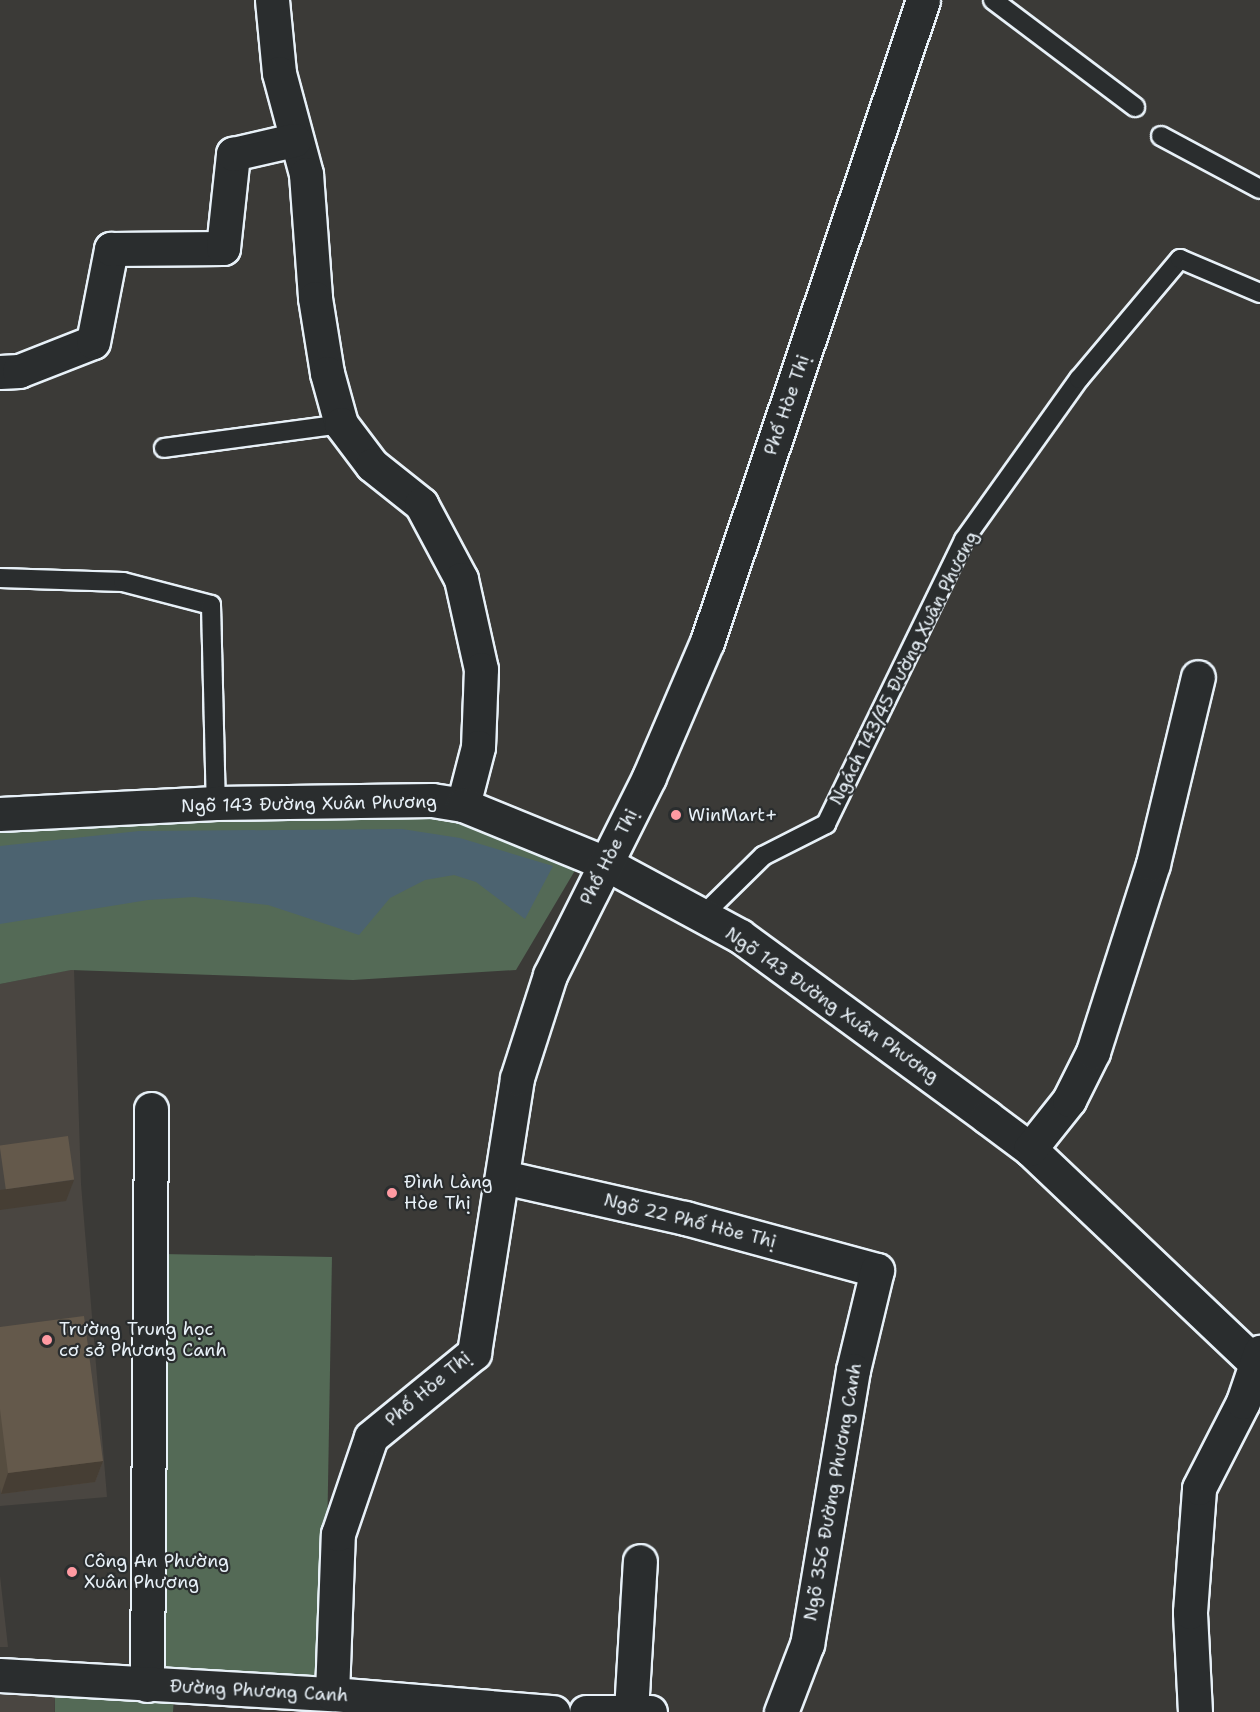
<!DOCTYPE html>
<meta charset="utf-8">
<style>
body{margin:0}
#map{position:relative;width:1260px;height:1712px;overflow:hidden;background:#3b3a37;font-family:"Shantell Sans",sans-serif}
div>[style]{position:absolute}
.built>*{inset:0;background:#4a4641;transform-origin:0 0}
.green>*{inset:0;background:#546a56;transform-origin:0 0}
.water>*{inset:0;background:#4c6370}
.roads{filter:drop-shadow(2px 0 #e8f1f8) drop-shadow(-2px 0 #e8f1f8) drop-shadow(0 2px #e8f1f8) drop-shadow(0 -2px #e8f1f8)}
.service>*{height:18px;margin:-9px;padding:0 9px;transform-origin:9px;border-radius:9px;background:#2a2d2e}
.minor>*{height:33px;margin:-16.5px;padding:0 16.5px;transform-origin:16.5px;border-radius:16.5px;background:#2a2d2e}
.tertiary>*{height:33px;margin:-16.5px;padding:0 16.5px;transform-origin:16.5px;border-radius:16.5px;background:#2a2d2e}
.wall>*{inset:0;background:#564d40}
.shaded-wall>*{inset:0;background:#463e34}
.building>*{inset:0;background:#64594b;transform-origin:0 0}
.dots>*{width:16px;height:16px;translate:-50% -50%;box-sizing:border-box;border:3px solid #2a2d2e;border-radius:50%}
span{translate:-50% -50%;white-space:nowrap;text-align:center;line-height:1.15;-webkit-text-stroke:4.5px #2a2d2e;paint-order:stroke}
.street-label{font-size:18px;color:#e8f1f8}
.poi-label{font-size:18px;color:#e8f1f8}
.left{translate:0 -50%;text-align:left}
</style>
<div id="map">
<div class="built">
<i style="clip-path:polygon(74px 969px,81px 1184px,107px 1497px,0 1506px,0 984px)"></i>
<i style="clip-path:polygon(0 1576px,8px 1647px,0 1647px)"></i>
<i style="left:0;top:1692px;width:55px;height:20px;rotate:1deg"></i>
</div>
<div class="green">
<i style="clip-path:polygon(427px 804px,580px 862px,516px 970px,353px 980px,71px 970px,0 984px,0 817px)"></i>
<i style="left:162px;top:1254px;width:170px;height:425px;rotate:1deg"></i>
<i style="clip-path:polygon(55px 1693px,174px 1697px,173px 1712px,55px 1712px)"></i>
</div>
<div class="water">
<i style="clip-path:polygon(402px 829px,460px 838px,553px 866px,525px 919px,476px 882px,454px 875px,425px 880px,390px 898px,359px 935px,268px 905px,194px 897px,148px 900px,0 924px,0 846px,139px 831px)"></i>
</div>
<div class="roads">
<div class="service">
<i style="left:993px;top:0;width:178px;rotate:37deg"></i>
<i style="left:1161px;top:136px;width:112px;rotate:28.2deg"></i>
<i style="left:164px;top:448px;width:179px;rotate:-7.7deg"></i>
<i style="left:0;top:578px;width:123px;rotate:1.9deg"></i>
<i style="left:123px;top:582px;width:91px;rotate:14.6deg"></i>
<i style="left:211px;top:605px;width:198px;rotate:88.6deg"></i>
<i style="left:702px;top:916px;width:86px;rotate:-44.5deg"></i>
<i style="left:763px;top:856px;width:71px;rotate:-26.9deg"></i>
<i style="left:826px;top:824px;width:316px;rotate:-64.1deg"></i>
<i style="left:964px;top:540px;width:198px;rotate:-54.5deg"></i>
<i style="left:1079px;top:379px;width:157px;rotate:-49.9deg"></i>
<i style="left:1180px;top:259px;width:87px;rotate:23deg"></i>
</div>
<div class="minor">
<i style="left:272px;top:0;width:73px;rotate:84.5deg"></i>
<i style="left:279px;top:73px;width:105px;rotate:75deg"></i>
<i style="left:306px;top:174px;width:124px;rotate:85.8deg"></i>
<i style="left:315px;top:298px;width:76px;rotate:80.9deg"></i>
<i style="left:327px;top:373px;width:53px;rotate:74.6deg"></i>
<i style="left:341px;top:424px;width:51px;rotate:52.9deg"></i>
<i style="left:372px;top:465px;width:63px;rotate:38.5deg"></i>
<i style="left:421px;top:504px;width:85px;rotate:61.9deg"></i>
<i style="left:461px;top:579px;width:92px;rotate:77.5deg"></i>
<i style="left:481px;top:669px;width:78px;rotate:92.2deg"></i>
<i style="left:478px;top:747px;width:60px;rotate:104.5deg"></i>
<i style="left:0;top:372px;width:19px;rotate:-3deg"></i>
<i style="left:19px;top:371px;width:79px;rotate:-21.4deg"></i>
<i style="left:93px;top:342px;width:95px;rotate:-79deg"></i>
<i style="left:111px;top:249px;width:112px;rotate:-0.5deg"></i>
<i style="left:223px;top:248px;width:95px;rotate:-83.9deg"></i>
<i style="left:233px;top:154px;width:63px;rotate:-12.9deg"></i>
<i style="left:0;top:814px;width:216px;rotate:-2.9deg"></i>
<i style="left:216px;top:803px;width:216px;rotate:-0.8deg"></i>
<i style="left:432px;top:800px;width:31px;rotate:9deg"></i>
<i style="left:463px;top:805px;width:153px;rotate:22.2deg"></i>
<i style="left:605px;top:863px;width:153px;rotate:28.4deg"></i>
<i style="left:740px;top:936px;width:306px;rotate:36.2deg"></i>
<i style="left:987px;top:1117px;width:54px;rotate:36.7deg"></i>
<i style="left:1030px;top:1149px;width:317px;rotate:43.5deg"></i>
<i style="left:1030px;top:1149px;width:63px;rotate:-51.5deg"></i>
<i style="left:1069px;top:1100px;width:54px;rotate:-63.4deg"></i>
<i style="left:1093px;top:1052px;width:197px;rotate:-72.3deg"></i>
<i style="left:1153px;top:864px;width:192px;rotate:-76.5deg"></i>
<i style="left:503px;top:1177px;width:187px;rotate:12.7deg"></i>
<i style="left:685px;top:1218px;width:199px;rotate:15.2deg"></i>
<i style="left:877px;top:1270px;width:103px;rotate:103.5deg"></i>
<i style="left:853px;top:1370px;width:278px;rotate:99.5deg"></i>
<i style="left:807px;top:1644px;width:73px;rotate:110.9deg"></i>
<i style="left:147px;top:1685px;width:576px;rotate:-89.6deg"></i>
<i style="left:631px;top:1711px;width:150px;rotate:-86.6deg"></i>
<i style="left:1195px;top:1712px;width:100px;rotate:-92.9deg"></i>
<i style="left:1190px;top:1612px;width:124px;rotate:-85.8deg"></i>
<i style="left:1199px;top:1488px;width:97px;rotate:-62.9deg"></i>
<i style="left:1243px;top:1402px;width:53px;rotate:-71.2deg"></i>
</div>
<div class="tertiary">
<i style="left:0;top:1675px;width:333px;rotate:3.3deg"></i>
<i style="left:332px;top:1694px;width:222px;rotate:4.7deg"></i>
<i style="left:332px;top:1694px;width:160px;rotate:-87.9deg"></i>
<i style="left:338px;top:1534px;width:102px;rotate:-71.2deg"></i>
<i style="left:371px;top:1437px;width:133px;rotate:-39.2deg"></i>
<i style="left:474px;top:1353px;width:278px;rotate:-81.1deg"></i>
<i style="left:517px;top:1078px;width:108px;rotate:-72.2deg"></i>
<i style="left:550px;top:975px;width:221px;rotate:-63.4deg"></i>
<i style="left:649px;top:777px;width:147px;rotate:-66.8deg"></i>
<i style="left:707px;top:642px;width:677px;rotate:-71.4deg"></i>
<i style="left:586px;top:1712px;width:64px"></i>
</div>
</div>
<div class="wall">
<i style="clip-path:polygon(0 1327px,103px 1461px,95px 1482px,1px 1494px,0 1487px)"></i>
</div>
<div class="shaded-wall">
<i style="clip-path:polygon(74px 1180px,66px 1201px,0 1210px,0 1190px)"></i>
<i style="clip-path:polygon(103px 1461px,95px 1482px,1px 1494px,8px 1473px)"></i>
</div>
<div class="building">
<i style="left:68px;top:1136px;width:44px;height:69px;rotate:82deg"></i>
<i style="clip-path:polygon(84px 1316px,103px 1461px,8px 1473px,0 1409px,0 1327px)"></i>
</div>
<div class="dots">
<i style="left:676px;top:815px;background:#ff9aa2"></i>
<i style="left:392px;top:1193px;background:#ff9aa2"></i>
<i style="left:47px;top:1340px;background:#ff9aa2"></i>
<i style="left:72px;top:1572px;background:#ff9aa2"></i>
</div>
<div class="street-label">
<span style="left:787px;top:405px;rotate:-71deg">Phố Hòe Thị</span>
<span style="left:904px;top:668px;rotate:-63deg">Ngách 143/45 Đường Xuân Phương</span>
<span style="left:309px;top:804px;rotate:-1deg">Ngõ 143 Đường Xuân Phương</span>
<span style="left:609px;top:857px;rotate:-63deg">Phố Hòe Thị</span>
<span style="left:832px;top:1005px;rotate:35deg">Ngõ 143 Đường Xuân Phương</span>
<span style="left:690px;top:1221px;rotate:14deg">Ngõ 22 Phố Hòe Thị</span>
<span style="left:428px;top:1389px;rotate:-40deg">Phố Hòe Thị</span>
<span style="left:833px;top:1492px;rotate:-80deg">Ngõ 356 Đường Phương Canh</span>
<span style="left:259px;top:1691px;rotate:3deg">Đường Phương Canh</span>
</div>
<div class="poi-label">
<span class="left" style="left:688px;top:815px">WinMart+</span>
<span class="left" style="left:404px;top:1193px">Đình Làng<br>Hòe Thị</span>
<span class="left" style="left:59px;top:1340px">Trường Trung học<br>cơ sở Phương Canh</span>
<span class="left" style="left:84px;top:1572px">Công An Phường<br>Xuân Phương</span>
</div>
</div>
